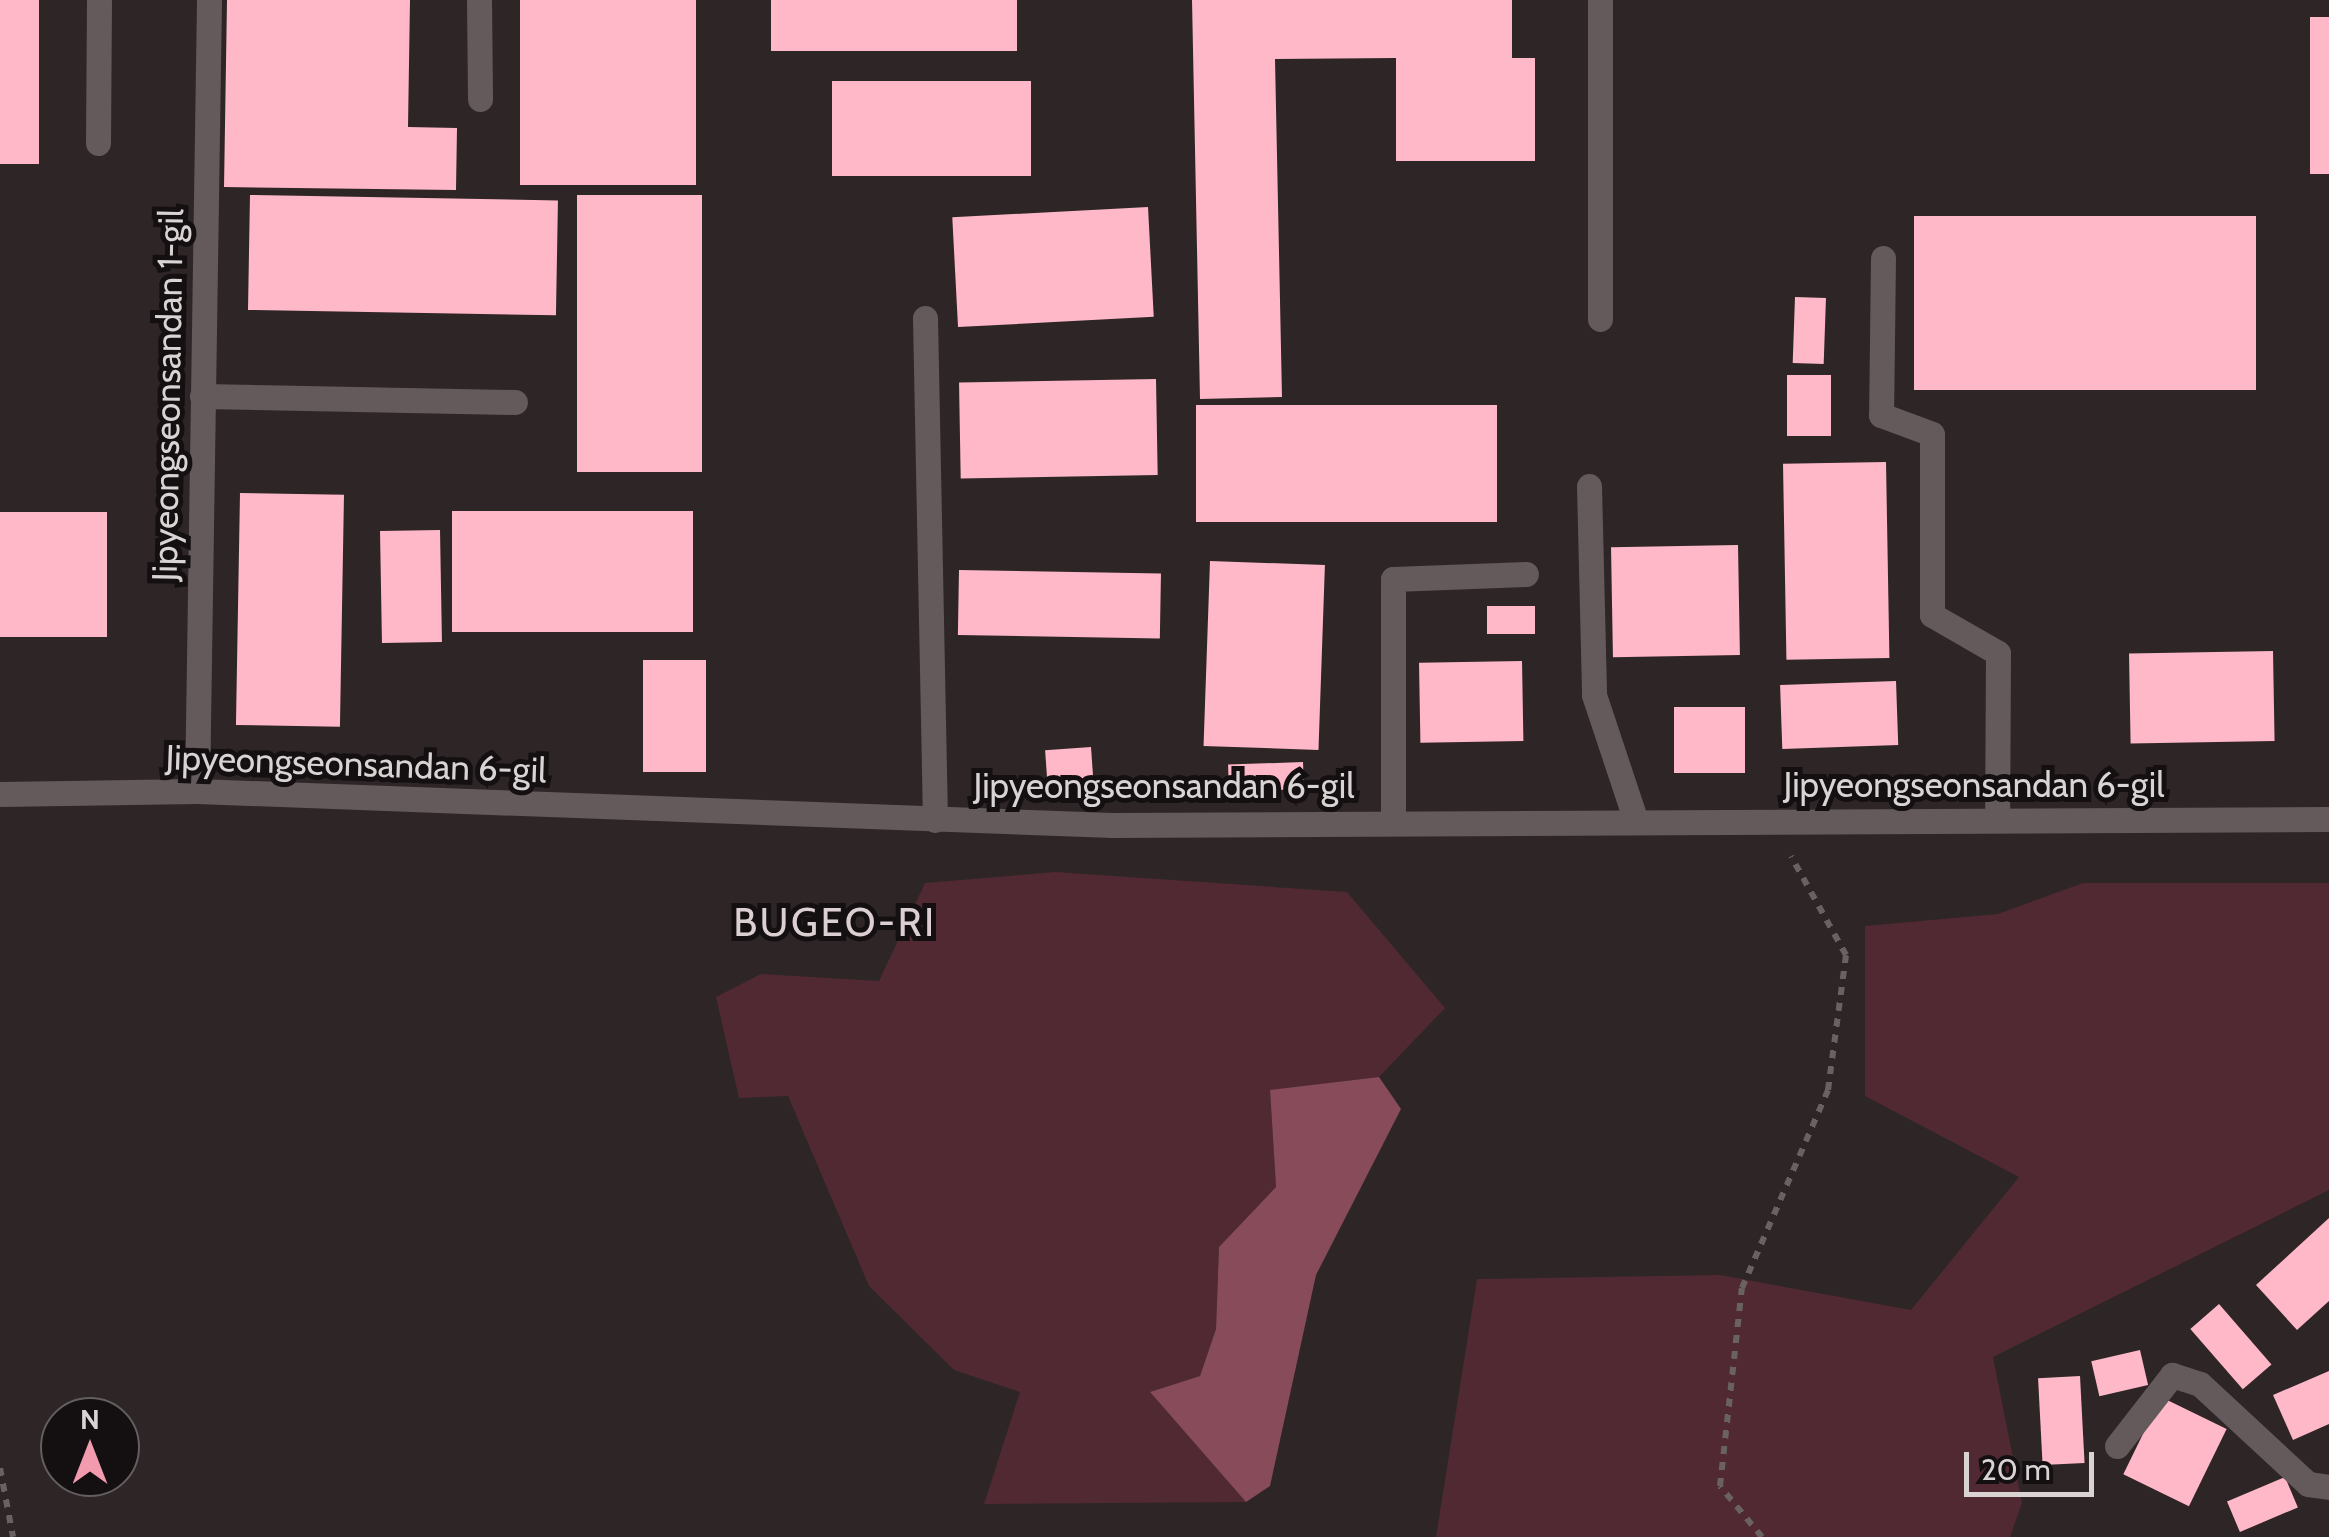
<!DOCTYPE html>
<style>
body{margin:0}
#map{position:relative;width:2329px;height:1537px;overflow:hidden;background:#2e2527;font-family:Cabin,sans-serif}
div>[style]{position:absolute}
.green>*{inset:0;background:#502933}
.forest>*{inset:0;background:#874b5a}
.building>*{inset:0;background:#feb8c7;transform-origin:0 0}
.path>*{height:6px;margin-top:-3px;transform-origin:0;background:repeating-linear-gradient(90deg,#696162 0 8px,transparent 0 16px)}
.minor>*{height:25px;margin:-12.5px;padding:0 12.5px;transform-origin:12.5px;border-radius:12.5px;background:#645a5b}
span{translate:-50% -50%;white-space:nowrap;text-align:center;line-height:1.15;-webkit-text-stroke:10px #141011;paint-order:stroke}
.street-label{font-size:35px;color:#d9d3d4}
.quarter-label{font-size:40px;color:#dbcfd1;letter-spacing:2.5px}
.north{position:absolute;left:40px;top:1397px;width:100px;height:100px;box-sizing:border-box;background:#141011;border:2px solid #635e5f;border-radius:50%;rotate:0deg;font-size:28px;font-weight:700;line-height:40px;text-align:center;color:#d9d3d4}
.north::after{content:'';display:block;margin:auto;width:35px;height:45px;background:#f29aae;clip-path:polygon(50% 0,100% 100%,50% 72%,0 100%)}
.scale{position:absolute;left:1964px;top:1452px;width:130px;height:45px;box-sizing:border-box;border:5px solid #d9d3d4;border-top:0;padding-left:12px;font-size:30px;line-height:35px;white-space:nowrap;color:#d9d3d4;-webkit-text-stroke:8px #141011;paint-order:stroke}
</style>
<div id="map">
<div class="green">
<i style="clip-path:polygon(1055px 872px,1347px 892px,1445px 1008px,1379px 1077px,1270px 1091px,1276px 1187px,1219px 1247px,1216px 1329px,1200px 1376px,1150px 1392px,1246px 1502px,984px 1504px,1020px 1392px,954px 1370px,869px 1286px,788px 1096px,739px 1098px,716px 997px,761px 974px,879px 981px,925px 883px)"></i>
<i style="clip-path:polygon(2083px 883px,2329px 883px,2329px 1190px,1993px 1357px,2022px 1503px,2010px 1537px,1436px 1537px,1477px 1279px,1720px 1275px,1911px 1310px,2019px 1177px,1865px 1096px,1865px 926px,1998px 914px)"></i>
</div>
<div class="forest">
<i style="clip-path:polygon(1379px 1077px,1401px 1109px,1316px 1275px,1270px 1486px,1246px 1502px,1150px 1392px,1200px 1376px,1216px 1329px,1219px 1247px,1276px 1187px,1270px 1090px)"></i>
</div>
<div class="building">
<i style="left:0;top:0;width:39px;height:164px"></i>
<i style="clip-path:polygon(227px 0,410px 0,408px 127px,457px 128px,456px 190px,224px 187px)"></i>
<i style="left:520px;top:0;width:176px;height:185px"></i>
<i style="left:771px;top:0;width:246px;height:51px"></i>
<i style="clip-path:polygon(1192px 0,1512px 0,1512px 58px,1535px 58px,1535px 161px,1396px 161px,1396px 58px,1275px 59px,1282px 397px,1200px 399px)"></i>
<i style="left:2310px;top:17px;width:19px;height:157px"></i>
<i style="left:1031px;top:81px;width:95px;height:199px;rotate:90deg"></i>
<i style="left:250px;top:195px;width:308px;height:115px;rotate:1deg"></i>
<i style="left:577px;top:195px;width:125px;height:277px"></i>
<i style="left:1148px;top:207px;width:110px;height:196px;rotate:87deg"></i>
<i style="left:2256px;top:216px;width:174px;height:342px;rotate:90deg"></i>
<i style="left:1795px;top:297px;width:31px;height:66px;rotate:2deg"></i>
<i style="left:1787px;top:375px;width:44px;height:61px"></i>
<i style="left:1156px;top:379px;width:96px;height:197px;rotate:89deg"></i>
<i style="left:1497px;top:405px;width:117px;height:301px;rotate:90deg"></i>
<i style="left:1886px;top:462px;width:196px;height:103px;rotate:89deg"></i>
<i style="left:240px;top:493px;width:104px;height:232px;rotate:1deg"></i>
<i style="left:452px;top:511px;width:241px;height:121px"></i>
<i style="left:0;top:512px;width:107px;height:125px"></i>
<i style="left:440px;top:530px;width:112px;height:60px;rotate:89deg"></i>
<i style="left:1738px;top:545px;width:110px;height:127px;rotate:89deg"></i>
<i style="left:1210px;top:561px;width:115px;height:185px;rotate:2deg"></i>
<i style="left:959px;top:570px;width:202px;height:65px;rotate:1deg"></i>
<i style="left:1487px;top:606px;width:48px;height:28px"></i>
<i style="left:2273px;top:651px;width:90px;height:144px;rotate:89deg"></i>
<i style="left:643px;top:660px;width:63px;height:112px"></i>
<i style="left:1522px;top:661px;width:80px;height:103px;rotate:89deg"></i>
<i style="left:1896px;top:681px;width:64px;height:116px;rotate:88deg"></i>
<i style="left:1674px;top:707px;width:71px;height:66px"></i>
<i style="left:1091px;top:747px;width:31px;height:46px;rotate:86deg"></i>
<i style="left:1303px;top:762px;width:27px;height:75px;rotate:88deg"></i>
<i style="clip-path:polygon(2329px 1218px,2329px 1301px,2297px 1330px,2256px 1285px)"></i>
<i style="left:2219px;top:1304px;width:80px;height:38px;rotate:49deg"></i>
<i style="left:2140px;top:1350px;width:36px;height:50px;rotate:77deg"></i>
<i style="clip-path:polygon(2329px 1371px,2329px 1424px,2293px 1440px,2273px 1395px)"></i>
<i style="left:2080px;top:1376px;width:87px;height:42px;rotate:87deg"></i>
<i style="left:2161px;top:1397px;width:73px;height:86px;rotate:26deg"></i>
<i style="left:2285px;top:1477px;width:33px;height:63px;rotate:67deg"></i>
</div>
<div class="path">
<i style="left:0;top:1468px;width:70px;rotate:79.3deg"></i>
<i style="left:1762px;top:1537px;width:66px;rotate:-129.5deg"></i>
<i style="left:1720px;top:1486px;width:199px;rotate:-83.7deg"></i>
<i style="left:1742px;top:1288px;width:216px;rotate:-66.5deg"></i>
<i style="left:1828px;top:1090px;width:136px;rotate:-82.4deg"></i>
<i style="left:1846px;top:955px;width:113px;rotate:-119.1deg"></i>
</div>
<div class="minor">
<i style="left:479px;top:0;width:99px;rotate:89.4deg"></i>
<i style="left:1600px;top:0;width:319px;rotate:90deg"></i>
<i style="left:98px;top:143px;width:143px;rotate:-89.6deg"></i>
<i style="left:1883px;top:258px;width:157px;rotate:90.7deg"></i>
<i style="left:1881px;top:415px;width:54px;rotate:20.4deg"></i>
<i style="left:1932px;top:434px;width:181px;rotate:90deg"></i>
<i style="left:1932px;top:615px;width:76px;rotate:29.9deg"></i>
<i style="left:1998px;top:653px;width:167px;rotate:90.3deg"></i>
<i style="left:925px;top:318px;width:502px;rotate:88.86deg"></i>
<i style="left:202px;top:396px;width:313px;rotate:1.1deg"></i>
<i style="left:1589px;top:486px;width:209px;rotate:88.6deg"></i>
<i style="left:1594px;top:695px;width:133px;rotate:71.6deg"></i>
<i style="left:197px;top:791px;width:791px;rotate:-89.13deg"></i>
<i style="left:0;top:794px;width:197px;rotate:-0.9deg"></i>
<i style="left:197px;top:791px;width:916px;rotate:2.13deg"></i>
<i style="left:1112px;top:825px;width:1217px;rotate:-0.28deg"></i>
<i style="left:1393px;top:822px;width:243px;rotate:-90deg"></i>
<i style="left:1393px;top:579px;width:133px;rotate:-2.2deg"></i>
<i style="left:2117px;top:1446px;width:90px;rotate:-52.2deg"></i>
<i style="left:2172px;top:1375px;width:29px;rotate:18deg"></i>
<i style="left:2200px;top:1384px;width:147px;rotate:42.8deg"></i>
<i style="left:2308px;top:1484px;width:21px;rotate:8deg"></i>
</div>
<div class="street-label">
<span style="left:168px;top:395px;rotate:-89deg">Jipyeongseonsandan 1-gil</span>
<span style="left:356px;top:764px;rotate:2deg">Jipyeongseonsandan 6-gil</span>
<span style="left:1974px;top:785px">Jipyeongseonsandan 6-gil</span>
<span style="left:1164px;top:786px">Jipyeongseonsandan 6-gil</span>
</div>
<div class="quarter-label">
<span style="left:835px;top:922px">BUGEO-RI</span>
</div>
<div class="north">N</div>
<div class="scale">20 m</div>
</div>
